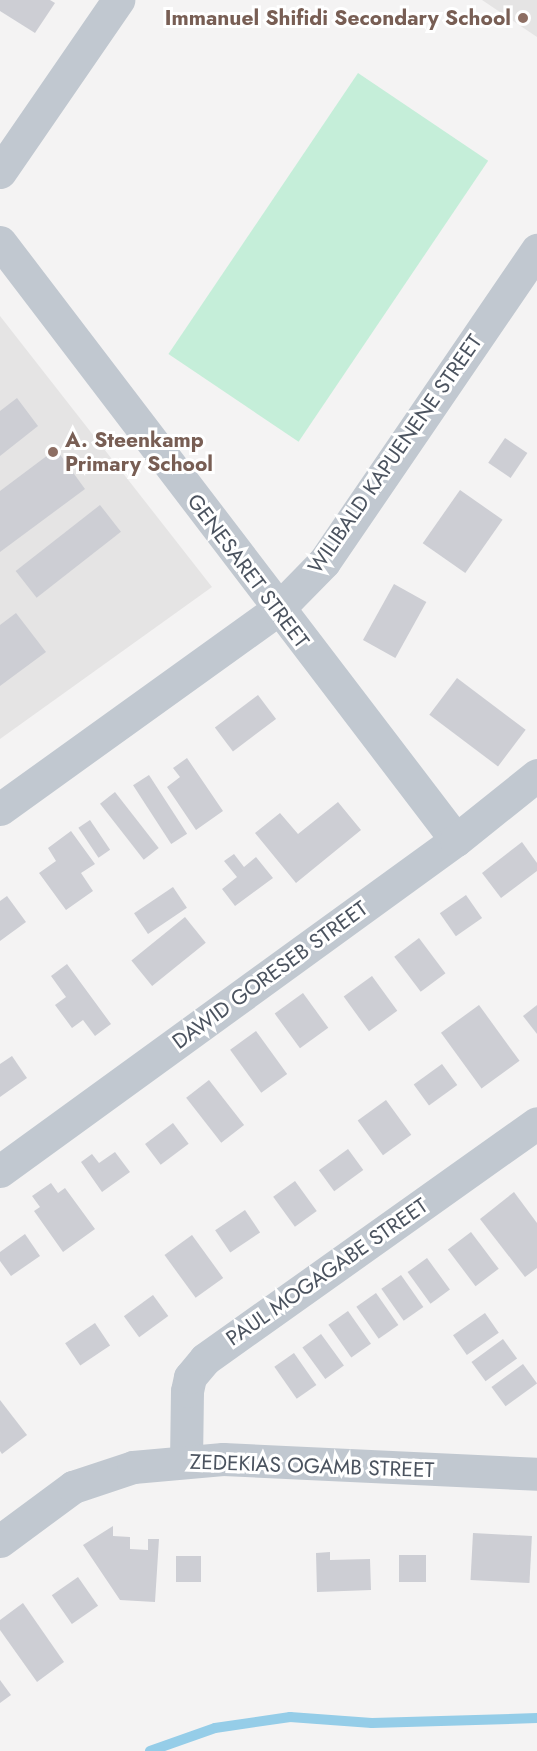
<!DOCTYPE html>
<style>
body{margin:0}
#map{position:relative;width:537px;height:1751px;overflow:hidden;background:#f4f3f3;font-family:Jost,sans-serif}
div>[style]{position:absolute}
.education>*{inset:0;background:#e5e4e4}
.green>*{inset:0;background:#c5eed9;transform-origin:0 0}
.stream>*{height:10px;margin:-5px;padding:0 5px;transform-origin:5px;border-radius:5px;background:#95cde8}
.building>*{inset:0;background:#cdced4;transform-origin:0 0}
.minor>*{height:33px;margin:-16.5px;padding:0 16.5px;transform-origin:16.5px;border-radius:16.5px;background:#c1c8d0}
.tertiary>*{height:33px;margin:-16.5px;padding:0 16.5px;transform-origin:16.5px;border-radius:16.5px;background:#c1c8d0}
.dots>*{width:16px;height:16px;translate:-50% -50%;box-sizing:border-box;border:3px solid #fff;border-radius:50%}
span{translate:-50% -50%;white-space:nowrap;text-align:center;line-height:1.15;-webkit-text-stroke:6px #fff;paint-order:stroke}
.education-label{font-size:21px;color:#785e54;font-weight:700}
.right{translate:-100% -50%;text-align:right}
.left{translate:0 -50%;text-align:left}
.street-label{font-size:21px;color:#4b535f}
</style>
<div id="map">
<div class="education">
<i style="clip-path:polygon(482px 0,537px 0,537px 37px)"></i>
<i style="clip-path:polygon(0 316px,212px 587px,0 739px)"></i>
</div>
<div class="green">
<i style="left:358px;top:73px;width:157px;height:339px;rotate:34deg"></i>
</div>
<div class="stream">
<i style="left:150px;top:1751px;width:69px;rotate:-19.5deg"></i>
<i style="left:215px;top:1728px;width:76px;rotate:-8.3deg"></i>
<i style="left:290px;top:1717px;width:82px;rotate:4.2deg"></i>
<i style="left:372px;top:1723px;width:165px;rotate:-1.7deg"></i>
</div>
<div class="building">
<i style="clip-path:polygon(0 0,50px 0,55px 3px,35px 33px,0 11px)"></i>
<i style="clip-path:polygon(17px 398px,38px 426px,0 456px,0 411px)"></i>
<i style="left:505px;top:438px;width:27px;height:30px;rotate:34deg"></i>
<i style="clip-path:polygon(56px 449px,85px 489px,0 552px,0 491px)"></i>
<i style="left:460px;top:490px;width:52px;height:65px;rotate:35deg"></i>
<i style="left:100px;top:505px;width:34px;height:107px;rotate:52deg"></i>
<i style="left:394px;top:584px;width:37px;height:64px;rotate:29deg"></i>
<i style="clip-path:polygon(16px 613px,46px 652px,0 686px,0 625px)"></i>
<i style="left:457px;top:678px;width:86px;height:46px;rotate:37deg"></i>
<i style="left:258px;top:695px;width:30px;height:54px;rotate:53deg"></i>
<i style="clip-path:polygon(187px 758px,223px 811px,196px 830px,167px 787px,180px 777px,173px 768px)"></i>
<i style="left:149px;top:775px;width:70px;height:19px;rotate:57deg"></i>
<i style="left:115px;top:792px;width:71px;height:19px;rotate:52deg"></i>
<i style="clip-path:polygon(338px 802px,361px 830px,296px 883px,255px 833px,280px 813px,298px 834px)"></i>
<i style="left:90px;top:820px;width:36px;height:14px;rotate:56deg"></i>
<i style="clip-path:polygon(71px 831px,95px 864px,81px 873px,93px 891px,66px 910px,39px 873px,56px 861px,48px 848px)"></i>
<i style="clip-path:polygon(522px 842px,537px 863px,537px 871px,501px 898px,482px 873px)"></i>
<i style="clip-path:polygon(234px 854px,244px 867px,256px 857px,273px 878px,235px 906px,222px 889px,237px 877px,224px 861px)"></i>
<i style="left:173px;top:887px;width:25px;height:47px;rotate:56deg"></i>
<i style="left:466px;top:895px;width:28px;height:32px;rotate:55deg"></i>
<i style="clip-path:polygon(7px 896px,26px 922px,0 941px,0 901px)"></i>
<i style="left:185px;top:917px;width:33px;height:69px;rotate:51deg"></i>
<i style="left:419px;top:938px;width:44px;height:31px;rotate:53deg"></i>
<i style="clip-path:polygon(67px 964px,111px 1024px,95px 1036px,83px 1020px,72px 1028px,55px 1005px,66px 997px,51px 976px)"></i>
<i style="left:372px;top:976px;width:43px;height:35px;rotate:54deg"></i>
<i style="left:303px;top:993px;width:43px;height:35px;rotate:54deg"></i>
<i style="left:479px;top:1005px;width:69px;height:47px;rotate:54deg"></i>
<i style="clip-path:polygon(537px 1005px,537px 1034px,523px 1016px)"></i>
<i style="left:256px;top:1031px;width:53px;height:32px;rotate:54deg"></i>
<i style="clip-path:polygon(12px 1056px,27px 1078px,0 1097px,0 1064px)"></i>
<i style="left:442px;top:1064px;width:26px;height:35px;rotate:54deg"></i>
<i style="left:209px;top:1080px;width:57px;height:29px;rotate:52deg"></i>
<i style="left:386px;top:1100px;width:43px;height:35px;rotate:54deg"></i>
<i style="left:173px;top:1123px;width:26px;height:35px;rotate:53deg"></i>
<i style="left:348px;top:1149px;width:26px;height:36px;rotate:54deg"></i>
<i style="clip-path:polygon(115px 1152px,130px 1172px,102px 1192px,81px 1162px,92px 1154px,99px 1163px)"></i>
<i style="left:295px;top:1181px;width:37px;height:27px;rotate:54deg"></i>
<i style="clip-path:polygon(51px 1183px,58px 1193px,65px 1188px,95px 1229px,63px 1252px,34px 1211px,40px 1207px,32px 1196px)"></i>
<i style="clip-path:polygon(514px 1192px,537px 1223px,537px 1268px,525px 1277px,480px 1219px)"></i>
<i style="left:245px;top:1210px;width:27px;height:36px;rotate:56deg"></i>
<i style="left:471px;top:1232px;width:46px;height:29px;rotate:53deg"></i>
<i style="clip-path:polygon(25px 1234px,40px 1256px,11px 1276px,0 1261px,0 1252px)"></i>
<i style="left:192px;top:1235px;width:53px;height:34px;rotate:54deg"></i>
<i style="left:427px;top:1258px;width:39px;height:24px;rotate:54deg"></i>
<i style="left:401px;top:1275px;width:39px;height:24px;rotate:55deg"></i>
<i style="left:376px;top:1293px;width:39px;height:24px;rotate:55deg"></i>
<i style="left:153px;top:1295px;width:26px;height:36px;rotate:54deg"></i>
<i style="left:348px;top:1311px;width:40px;height:24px;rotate:55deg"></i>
<i style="left:485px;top:1313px;width:24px;height:39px;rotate:55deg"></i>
<i style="left:95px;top:1323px;width:27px;height:36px;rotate:56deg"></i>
<i style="left:321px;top:1334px;width:39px;height:23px;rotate:54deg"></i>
<i style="left:503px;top:1339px;width:24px;height:39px;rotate:54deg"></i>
<i style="left:294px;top:1353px;width:39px;height:24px;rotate:55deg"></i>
<i style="left:523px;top:1364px;width:24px;height:39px;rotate:54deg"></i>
<i style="clip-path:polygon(0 1400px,27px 1435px,2px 1454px,0 1451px)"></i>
<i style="clip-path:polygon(113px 1526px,113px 1536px,130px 1537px,130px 1549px,148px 1550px,148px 1539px,159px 1539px,155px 1602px,120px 1600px,83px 1545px)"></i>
<i style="left:473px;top:1533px;width:59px;height:47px;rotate:3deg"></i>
<i style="clip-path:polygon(330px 1552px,330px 1560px,370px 1559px,371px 1590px,317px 1592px,316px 1553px)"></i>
<i style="left:399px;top:1555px;width:27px;height:27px"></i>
<i style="left:176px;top:1556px;width:25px;height:26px"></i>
<i style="left:78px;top:1577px;width:35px;height:32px;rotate:55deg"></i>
<i style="clip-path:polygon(23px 1603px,64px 1662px,37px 1682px,0 1630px,0 1620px)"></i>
<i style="clip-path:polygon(0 1680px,11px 1695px,0 1703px)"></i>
</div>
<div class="minor">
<i style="left:0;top:172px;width:209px;rotate:-55.5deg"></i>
<i style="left:0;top:242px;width:752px;rotate:52.67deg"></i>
<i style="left:0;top:1171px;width:563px;rotate:-35.98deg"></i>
<i style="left:456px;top:840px;width:104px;rotate:-38.7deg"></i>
<i style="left:186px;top:1462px;width:71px;rotate:-89.2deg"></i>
<i style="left:187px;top:1391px;width:14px;rotate:-78deg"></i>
<i style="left:190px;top:1377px;width:23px;rotate:-50deg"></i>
<i style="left:205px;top:1359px;width:407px;rotate:-35.4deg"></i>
<i style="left:0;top:1541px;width:91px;rotate:-36.5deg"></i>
<i style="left:73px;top:1487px;width:63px;rotate:-18.4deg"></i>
<i style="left:133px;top:1467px;width:90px;rotate:-5.1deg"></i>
<i style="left:223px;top:1459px;width:314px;rotate:2.7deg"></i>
</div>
<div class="tertiary">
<i style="left:0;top:809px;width:341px;rotate:-35.7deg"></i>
<i style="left:277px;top:610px;width:67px;rotate:-45.6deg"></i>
<i style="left:324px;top:562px;width:378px;rotate:-55.7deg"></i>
</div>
<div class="dots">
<i style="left:523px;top:18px;background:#8d6e63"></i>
<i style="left:53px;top:452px;background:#8d6e63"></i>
</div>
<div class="education-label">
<span class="right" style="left:511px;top:18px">Immanuel Shifidi Secondary School</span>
<span class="left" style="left:65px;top:452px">A. Steenkamp<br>Primary School</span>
</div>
<div class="street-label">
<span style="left:395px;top:454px;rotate:-55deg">WILIBALD KAPUENENE STREET</span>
<span style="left:248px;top:571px;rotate:53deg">GENESARET STREET</span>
<span style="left:270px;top:975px;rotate:-36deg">DAWID GORESEB STREET</span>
<span style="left:327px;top:1272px;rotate:-35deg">PAUL MOGAGABE STREET</span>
<span style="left:312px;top:1466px;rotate:2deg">ZEDEKIAS OGAMB STREET</span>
</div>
</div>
